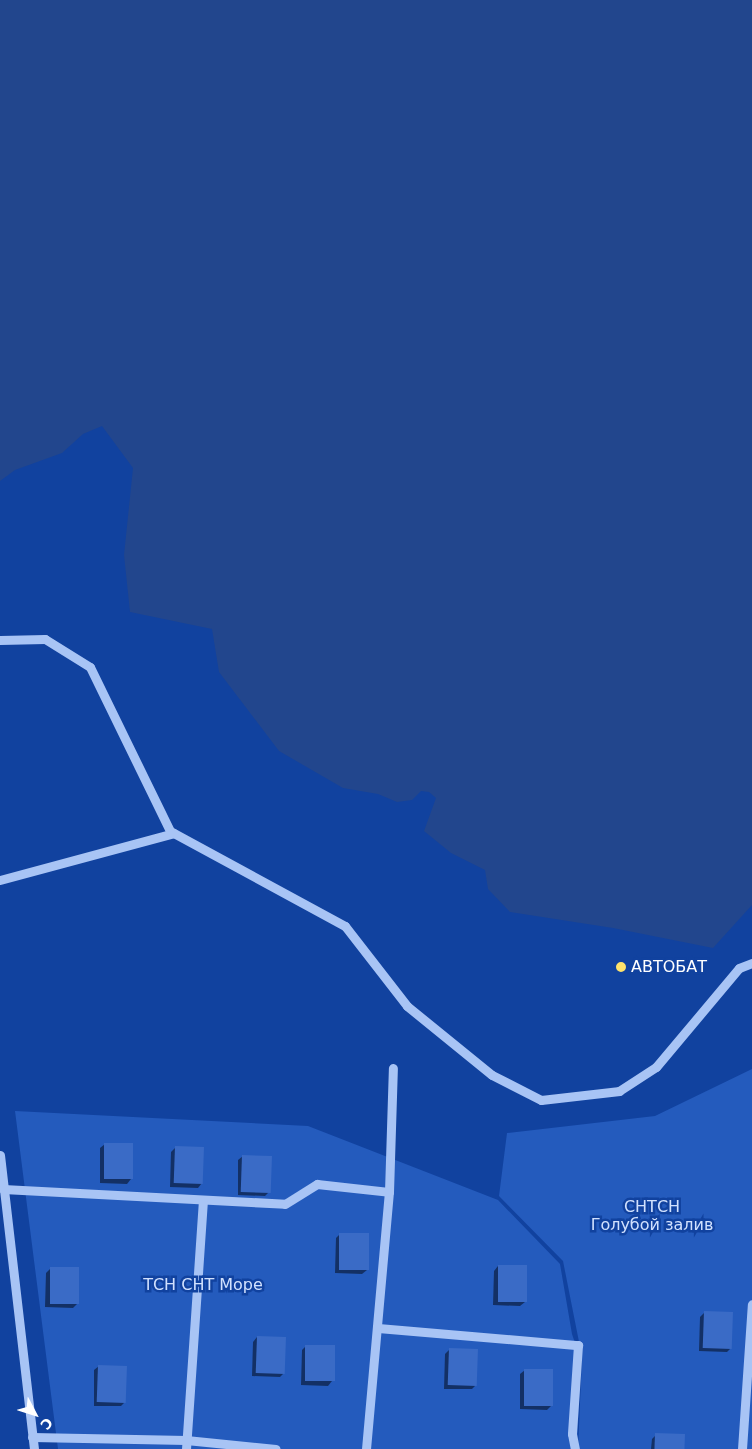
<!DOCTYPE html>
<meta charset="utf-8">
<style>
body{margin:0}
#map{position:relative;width:752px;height:1449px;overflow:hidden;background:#11429f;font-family:"DejaVu Sans",sans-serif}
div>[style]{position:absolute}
.green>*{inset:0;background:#245bbd}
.water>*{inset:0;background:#22468d}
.shadow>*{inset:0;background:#0007}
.building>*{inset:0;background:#3a6bc6;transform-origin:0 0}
.minor>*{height:9px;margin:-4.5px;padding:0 4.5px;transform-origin:4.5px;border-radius:4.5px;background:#a8c4f5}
.dots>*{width:14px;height:14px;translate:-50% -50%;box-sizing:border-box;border:2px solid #11429f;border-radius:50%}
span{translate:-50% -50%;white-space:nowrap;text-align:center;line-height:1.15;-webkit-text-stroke:5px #11429f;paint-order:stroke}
.poi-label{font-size:16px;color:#fff}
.left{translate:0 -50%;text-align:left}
.park-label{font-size:16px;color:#d1e1fe}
.north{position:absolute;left:10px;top:1389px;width:50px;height:50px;-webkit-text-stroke:4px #11429f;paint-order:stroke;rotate:130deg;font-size:14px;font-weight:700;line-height:20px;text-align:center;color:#fff}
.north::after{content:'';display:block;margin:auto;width:18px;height:22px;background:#fff;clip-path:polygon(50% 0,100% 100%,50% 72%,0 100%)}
</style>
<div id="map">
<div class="green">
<i style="clip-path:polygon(752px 1069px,752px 1449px,578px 1449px,582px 1357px,563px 1261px,499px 1196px,507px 1133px,655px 1116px)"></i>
<i style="clip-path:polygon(15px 1111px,308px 1126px,498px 1200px,560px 1264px,572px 1334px,581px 1361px,577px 1449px,58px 1449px)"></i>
</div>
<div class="water">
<i style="clip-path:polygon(0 0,752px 0,752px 905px,713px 948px,613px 928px,510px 912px,488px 889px,485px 870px,451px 853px,424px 831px,436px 798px,429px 792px,421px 791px,412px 800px,397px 802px,378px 794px,343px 788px,279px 751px,219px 672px,212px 629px,130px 612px,124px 555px,133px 468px,102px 426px,83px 434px,62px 453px,15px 470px,0 481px)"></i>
</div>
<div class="shadow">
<i style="clip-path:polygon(105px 1144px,131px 1179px,127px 1184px,100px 1183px,100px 1148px)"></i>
<i style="clip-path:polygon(175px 1148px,202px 1183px,198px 1188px,170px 1187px,171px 1152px)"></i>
<i style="clip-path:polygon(243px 1156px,269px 1192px,265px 1196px,238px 1195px,238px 1160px)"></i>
<i style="clip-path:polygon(340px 1234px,367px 1270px,362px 1274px,335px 1273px,336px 1238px)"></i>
<i style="clip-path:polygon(498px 1266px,525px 1302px,520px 1306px,493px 1305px,494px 1271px)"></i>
<i style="clip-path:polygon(51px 1268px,77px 1304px,73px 1308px,45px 1307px,46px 1273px)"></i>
<i style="clip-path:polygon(705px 1312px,731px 1348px,727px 1352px,699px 1351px,700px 1317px)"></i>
<i style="clip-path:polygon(257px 1337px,284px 1373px,280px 1377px,252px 1376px,253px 1342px)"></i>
<i style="clip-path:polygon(306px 1346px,332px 1381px,328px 1386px,301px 1385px,302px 1350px)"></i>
<i style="clip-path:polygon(449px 1350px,476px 1385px,472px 1389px,444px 1389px,445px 1354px)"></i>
<i style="clip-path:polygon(99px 1366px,125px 1402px,121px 1406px,94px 1406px,94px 1370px)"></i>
<i style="clip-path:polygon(525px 1370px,551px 1406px,547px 1410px,520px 1409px,520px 1374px)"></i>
<i style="clip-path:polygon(656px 1435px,683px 1449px,651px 1449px,652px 1439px)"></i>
</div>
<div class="building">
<i style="left:104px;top:1143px;width:29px;height:36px"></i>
<i style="left:175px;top:1146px;width:29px;height:37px;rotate:2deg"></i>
<i style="left:242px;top:1155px;width:30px;height:37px;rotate:2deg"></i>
<i style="left:339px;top:1233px;width:30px;height:37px"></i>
<i style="left:498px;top:1265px;width:29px;height:37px"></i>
<i style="left:50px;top:1267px;width:29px;height:37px"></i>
<i style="left:704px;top:1311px;width:29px;height:37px;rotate:2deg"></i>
<i style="left:257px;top:1336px;width:29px;height:37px;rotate:2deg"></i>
<i style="left:305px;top:1345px;width:30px;height:36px"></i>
<i style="left:449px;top:1348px;width:29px;height:37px;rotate:2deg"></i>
<i style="left:98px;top:1365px;width:29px;height:37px;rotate:2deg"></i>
<i style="left:524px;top:1369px;width:29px;height:37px"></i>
<i style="left:655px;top:1433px;width:30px;height:16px;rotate:2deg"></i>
</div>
<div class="minor">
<i style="left:0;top:640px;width:45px;rotate:-1.3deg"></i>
<i style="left:45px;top:639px;width:53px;rotate:31.9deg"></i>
<i style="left:90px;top:667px;width:182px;rotate:64deg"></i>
<i style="left:170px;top:831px;width:199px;rotate:28.5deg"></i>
<i style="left:345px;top:926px;width:101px;rotate:52.2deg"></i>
<i style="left:407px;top:1006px;width:109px;rotate:39.1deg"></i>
<i style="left:492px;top:1075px;width:55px;rotate:27deg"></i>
<i style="left:541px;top:1100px;width:79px;rotate:-6.6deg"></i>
<i style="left:619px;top:1091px;width:44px;rotate:-33deg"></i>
<i style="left:656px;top:1067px;width:129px;rotate:-50deg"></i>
<i style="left:739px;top:968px;width:14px;rotate:-21deg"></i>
<i style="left:0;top:880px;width:180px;rotate:-15.1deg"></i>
<i style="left:0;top:1155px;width:296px;rotate:83.4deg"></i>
<i style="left:3px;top:1189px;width:282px;rotate:3deg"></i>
<i style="left:285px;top:1204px;width:38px;rotate:-32deg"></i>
<i style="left:317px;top:1184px;width:72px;rotate:6.3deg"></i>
<i style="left:378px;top:1328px;width:201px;rotate:4.9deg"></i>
<i style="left:578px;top:1345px;width:89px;rotate:93.9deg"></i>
<i style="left:572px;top:1434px;width:15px;rotate:79deg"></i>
<i style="left:32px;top:1437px;width:154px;rotate:1.1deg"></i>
<i style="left:186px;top:1440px;width:90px;rotate:5.7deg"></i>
<i style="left:186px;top:1449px;width:248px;rotate:-86.1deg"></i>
<i style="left:366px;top:1449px;width:258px;rotate:-84.9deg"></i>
<i style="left:389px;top:1192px;width:124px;rotate:-88.2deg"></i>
<i style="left:742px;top:1449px;width:145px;rotate:-86.1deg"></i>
</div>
<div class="dots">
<i style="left:621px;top:967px;background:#ffe36c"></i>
</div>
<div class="poi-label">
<span class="left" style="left:631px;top:967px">АВТОБАТ</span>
</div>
<div class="park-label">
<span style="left:652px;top:1216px">СНТСН<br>Голубой залив</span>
<span style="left:203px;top:1285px">ТСН СНТ Море</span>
</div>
<div class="north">С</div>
</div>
